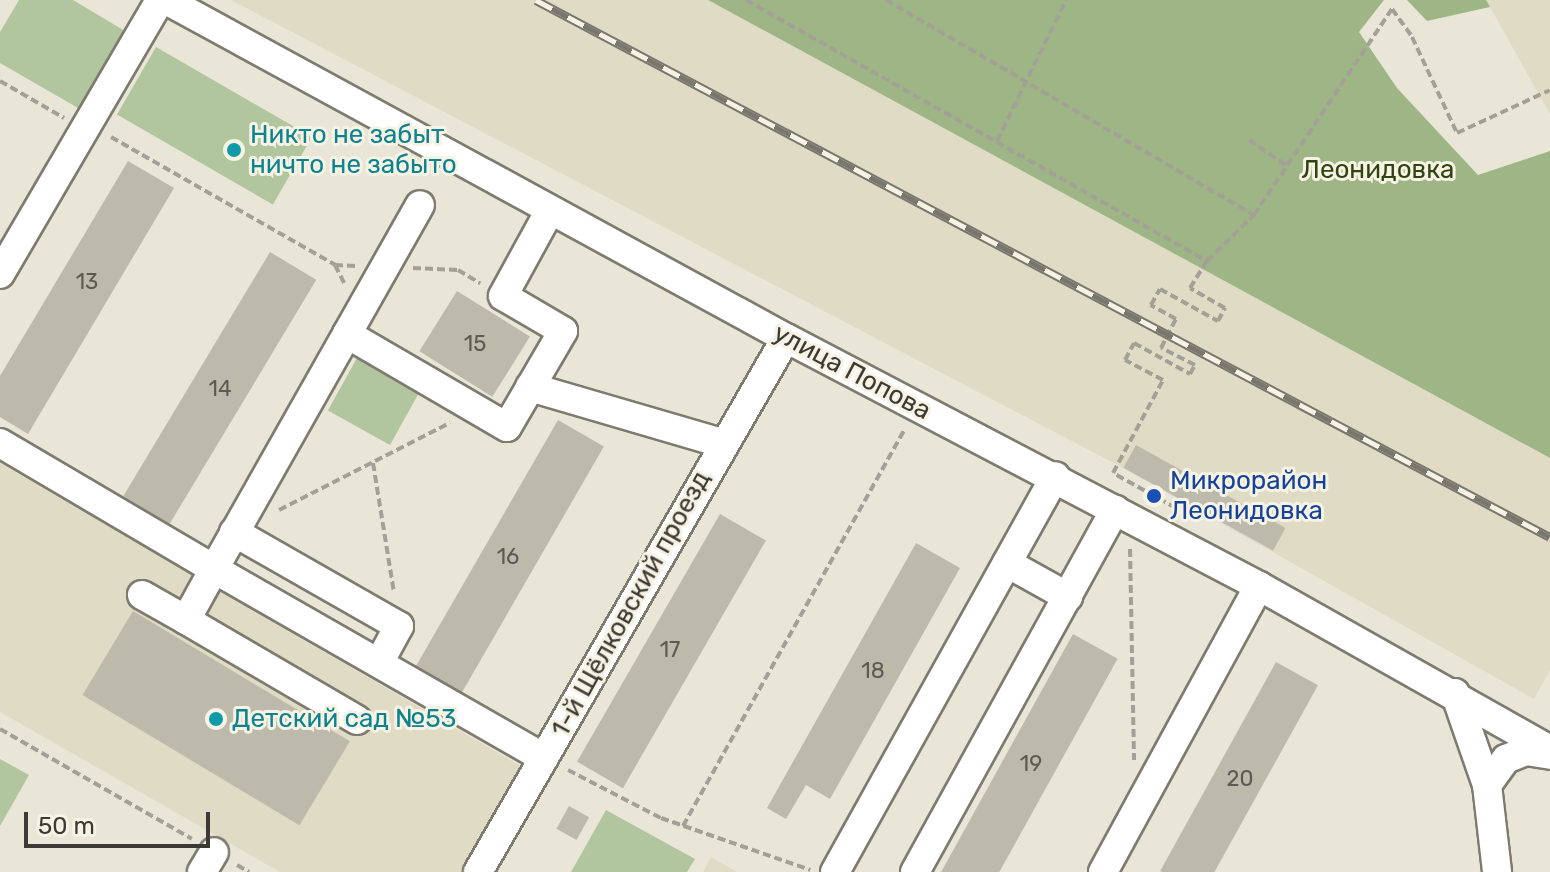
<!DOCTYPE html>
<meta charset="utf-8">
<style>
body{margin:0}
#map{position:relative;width:1550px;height:872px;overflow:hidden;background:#e9e6d7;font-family:Rubik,sans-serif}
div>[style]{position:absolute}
.built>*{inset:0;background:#e0dbc5}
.green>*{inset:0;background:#b1c59e;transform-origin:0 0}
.forest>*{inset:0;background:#9eb586}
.building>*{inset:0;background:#bdbaac;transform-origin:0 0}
.path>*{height:4px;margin-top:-2px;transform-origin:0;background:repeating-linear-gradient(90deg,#a3a095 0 8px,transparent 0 12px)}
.roads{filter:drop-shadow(2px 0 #7e7b6e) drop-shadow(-2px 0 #7e7b6e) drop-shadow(0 2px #7e7b6e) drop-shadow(0 -2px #7e7b6e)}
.minor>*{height:28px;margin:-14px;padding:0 14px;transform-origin:14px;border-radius:14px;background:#fff}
.rail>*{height:9px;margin-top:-4.5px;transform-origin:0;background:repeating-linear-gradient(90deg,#f6f3e4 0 18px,#78766d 0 36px);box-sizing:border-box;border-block:2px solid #78766d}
.dots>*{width:22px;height:22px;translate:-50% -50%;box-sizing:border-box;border:4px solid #f6f3e4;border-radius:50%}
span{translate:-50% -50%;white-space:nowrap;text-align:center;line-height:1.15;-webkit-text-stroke:6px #f6f3e4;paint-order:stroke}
.number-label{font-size:22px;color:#5c5a52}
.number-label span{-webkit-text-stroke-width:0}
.culture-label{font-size:26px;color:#0d838f}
.left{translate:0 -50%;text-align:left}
.park-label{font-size:26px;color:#2f4411}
.street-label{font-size:26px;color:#3b3a34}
.transit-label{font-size:26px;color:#164399}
.scale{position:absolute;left:24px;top:812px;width:186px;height:36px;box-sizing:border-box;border:4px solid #3b3a34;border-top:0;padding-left:10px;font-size:24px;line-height:28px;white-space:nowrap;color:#3b3a34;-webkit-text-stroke:6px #f6f3e4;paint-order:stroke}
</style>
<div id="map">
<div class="built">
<i style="clip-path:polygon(231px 0,708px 0,1550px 458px,1550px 670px,1534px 699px,1123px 468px)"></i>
<i style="clip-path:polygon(1486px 0,1550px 0,1550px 114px,1490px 7px)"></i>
<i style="clip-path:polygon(0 463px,522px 767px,464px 872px,280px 872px,0 712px)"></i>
<i style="clip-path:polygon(711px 857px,737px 872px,703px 872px)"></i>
</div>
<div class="green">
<i style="clip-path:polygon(19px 0,73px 0,130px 34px,85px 112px,0 63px,0 32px)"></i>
<i style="left:156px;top:47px;width:180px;height:78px;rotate:30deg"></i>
<i style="left:357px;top:358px;width:71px;height:60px;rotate:29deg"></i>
<i style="clip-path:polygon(0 759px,29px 775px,0 826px)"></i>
<i style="clip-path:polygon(606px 810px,695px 859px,687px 872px,571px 872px)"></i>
</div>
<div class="forest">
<i style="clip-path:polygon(708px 0,1384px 0,1359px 32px,1397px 88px,1478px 175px,1550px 151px,1550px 458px)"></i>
<i style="clip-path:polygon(1407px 0,1486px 0,1490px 7px,1427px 21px)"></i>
</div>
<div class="building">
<i style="clip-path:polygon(128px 161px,174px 188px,28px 434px,0 417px,0 376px)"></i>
<i style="left:270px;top:252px;width:54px;height:285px;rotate:31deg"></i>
<i style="left:457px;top:291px;width:86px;height:71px;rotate:32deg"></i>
<i style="left:558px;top:420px;width:53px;height:284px;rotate:30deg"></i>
<i style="left:1136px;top:445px;width:171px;height:26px;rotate:29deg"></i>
<i style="left:720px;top:514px;width:53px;height:286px;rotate:30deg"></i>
<i style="clip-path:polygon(916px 543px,960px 568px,830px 799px,806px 785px,786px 819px,767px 808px)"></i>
<i style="left:133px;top:611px;width:253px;height:98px;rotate:31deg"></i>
<i style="left:1073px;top:634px;width:51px;height:272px;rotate:29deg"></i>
<i style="left:1276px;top:662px;width:48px;height:239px;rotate:29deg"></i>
<i style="left:569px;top:806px;width:23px;height:26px;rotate:29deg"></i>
</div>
<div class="path">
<i style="left:746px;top:0;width:530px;rotate:29.52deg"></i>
<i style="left:886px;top:0;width:426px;rotate:30.3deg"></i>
<i style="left:0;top:81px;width:74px;rotate:30deg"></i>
<i style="left:111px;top:137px;width:258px;rotate:29.7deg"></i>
<i style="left:335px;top:265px;width:21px;rotate:3deg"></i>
<i style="left:1249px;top:140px;width:46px;rotate:34.4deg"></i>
<i style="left:997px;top:141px;width:157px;rotate:-63.9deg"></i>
<i style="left:335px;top:265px;width:22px;rotate:63deg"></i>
<i style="left:413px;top:268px;width:45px;rotate:2.5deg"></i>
<i style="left:458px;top:270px;width:26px;rotate:31deg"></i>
<i style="left:373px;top:463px;width:131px;rotate:80.8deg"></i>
<i style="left:1176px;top:508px;width:72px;rotate:-150.9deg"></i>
<i style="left:1113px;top:473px;width:106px;rotate:-61.7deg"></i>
<i style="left:1163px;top:380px;width:43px;rotate:-152.2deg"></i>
<i style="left:1125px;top:360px;width:19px;rotate:-62deg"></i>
<i style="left:1134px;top:343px;width:64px;rotate:29deg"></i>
<i style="left:1190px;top:374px;width:10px;rotate:-61deg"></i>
<i style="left:1195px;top:365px;width:38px;rotate:-153deg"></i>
<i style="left:1161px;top:348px;width:33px;rotate:-63deg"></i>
<i style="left:1176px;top:319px;width:29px;rotate:-151deg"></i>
<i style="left:1151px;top:305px;width:18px;rotate:-61deg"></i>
<i style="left:1160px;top:289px;width:66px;rotate:28.9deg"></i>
<i style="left:1218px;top:321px;width:15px;rotate:-62deg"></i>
<i style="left:1225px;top:308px;width:40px;rotate:-150.3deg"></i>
<i style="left:1190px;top:288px;width:32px;rotate:-58deg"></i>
<i style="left:1207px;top:261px;width:66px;rotate:-44.4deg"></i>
<i style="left:1254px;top:215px;width:248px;rotate:-56.2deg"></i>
<i style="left:1392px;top:9px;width:34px;rotate:54deg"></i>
<i style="left:1412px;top:37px;width:106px;rotate:64.9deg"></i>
<i style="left:1457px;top:133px;width:102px;rotate:-24.8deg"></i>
<i style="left:279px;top:510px;width:192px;rotate:-27deg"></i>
<i style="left:1130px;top:549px;width:211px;rotate:88.9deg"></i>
<i style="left:0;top:729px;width:221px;rotate:29.8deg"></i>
<i style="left:568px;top:770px;width:105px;rotate:27.3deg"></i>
<i style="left:661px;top:818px;width:158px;rotate:19.2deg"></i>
<i style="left:683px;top:826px;width:453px;rotate:-60.8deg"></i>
<i style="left:237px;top:865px;width:14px;rotate:30deg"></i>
</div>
<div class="roads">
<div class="minor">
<i style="left:166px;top:0;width:706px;rotate:28.6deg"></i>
<i style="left:786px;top:338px;width:534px;rotate:27.67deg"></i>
<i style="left:1259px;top:586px;width:334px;rotate:29.4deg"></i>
<i style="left:0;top:274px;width:317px;rotate:-59.7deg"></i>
<i style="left:347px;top:334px;width:148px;rotate:-60.5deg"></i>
<i style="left:530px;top:387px;width:199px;rotate:16.3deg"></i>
<i style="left:0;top:443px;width:248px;rotate:30.5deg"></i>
<i style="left:214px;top:569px;width:58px;rotate:118.8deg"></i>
<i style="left:186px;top:620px;width:198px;rotate:30.3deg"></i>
<i style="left:234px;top:532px;width:190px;rotate:29.7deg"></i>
<i style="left:399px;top:626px;width:42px;rotate:118.4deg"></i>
<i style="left:1007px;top:563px;width:70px;rotate:29.1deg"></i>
<i style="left:142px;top:595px;width:51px;rotate:29.6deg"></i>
<i style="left:1455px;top:693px;width:97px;rotate:70.8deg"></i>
<i style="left:1487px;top:785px;width:88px;rotate:83.4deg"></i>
<i style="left:544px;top:758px;width:380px;rotate:-150.2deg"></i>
<i style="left:214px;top:569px;width:270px;rotate:-60.5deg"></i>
<i style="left:347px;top:334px;width:185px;rotate:30.2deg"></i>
<i style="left:507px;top:427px;width:111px;rotate:-59.7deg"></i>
<i style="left:563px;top:331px;width:69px;rotate:-149.7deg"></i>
<i style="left:503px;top:296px;width:98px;rotate:-61.3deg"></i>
<i style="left:1487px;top:785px;width:32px;rotate:-54deg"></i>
<i style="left:1506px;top:759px;width:22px;rotate:-22deg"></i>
<i style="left:1526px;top:751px;width:24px;rotate:9deg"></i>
<i style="left:202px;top:872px;width:23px;rotate:-59deg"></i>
<i style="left:478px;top:872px;width:616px;rotate:-60.02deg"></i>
<i style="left:835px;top:872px;width:453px;rotate:-60.9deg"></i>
<i style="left:915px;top:872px;width:414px;rotate:-61.1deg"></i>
<i style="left:1103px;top:872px;width:326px;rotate:-61.4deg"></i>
</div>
</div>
<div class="rail">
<i style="left:536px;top:0;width:1147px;rotate:27.91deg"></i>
</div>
<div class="dots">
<i style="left:234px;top:150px;background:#0f9aa8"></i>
<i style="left:1154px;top:496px;background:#1a4fb4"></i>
<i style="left:216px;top:719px;background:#0f9aa8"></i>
</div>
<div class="number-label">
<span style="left:87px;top:282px">13</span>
<span style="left:475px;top:344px">15</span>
<span style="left:220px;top:389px">14</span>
<span style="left:508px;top:557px">16</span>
<span style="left:670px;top:650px">17</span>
<span style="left:873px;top:671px">18</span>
<span style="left:1031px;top:764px">19</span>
<span style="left:1240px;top:779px">20</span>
</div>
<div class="culture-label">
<span class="left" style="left:250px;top:150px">Никто не забыт<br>ничто не забыто</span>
<span class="left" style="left:232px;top:719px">Детский сад №53</span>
</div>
<div class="park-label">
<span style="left:1378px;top:170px">Леонидовка</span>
</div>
<div class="street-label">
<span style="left:852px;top:372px;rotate:28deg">улица Попова</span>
<span style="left:631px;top:604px;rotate:-61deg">1-й Щёлковский проезд</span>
</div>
<div class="transit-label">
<span class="left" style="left:1170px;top:496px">Микрорайон<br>Леонидовка</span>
</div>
<div class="scale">50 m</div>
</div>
